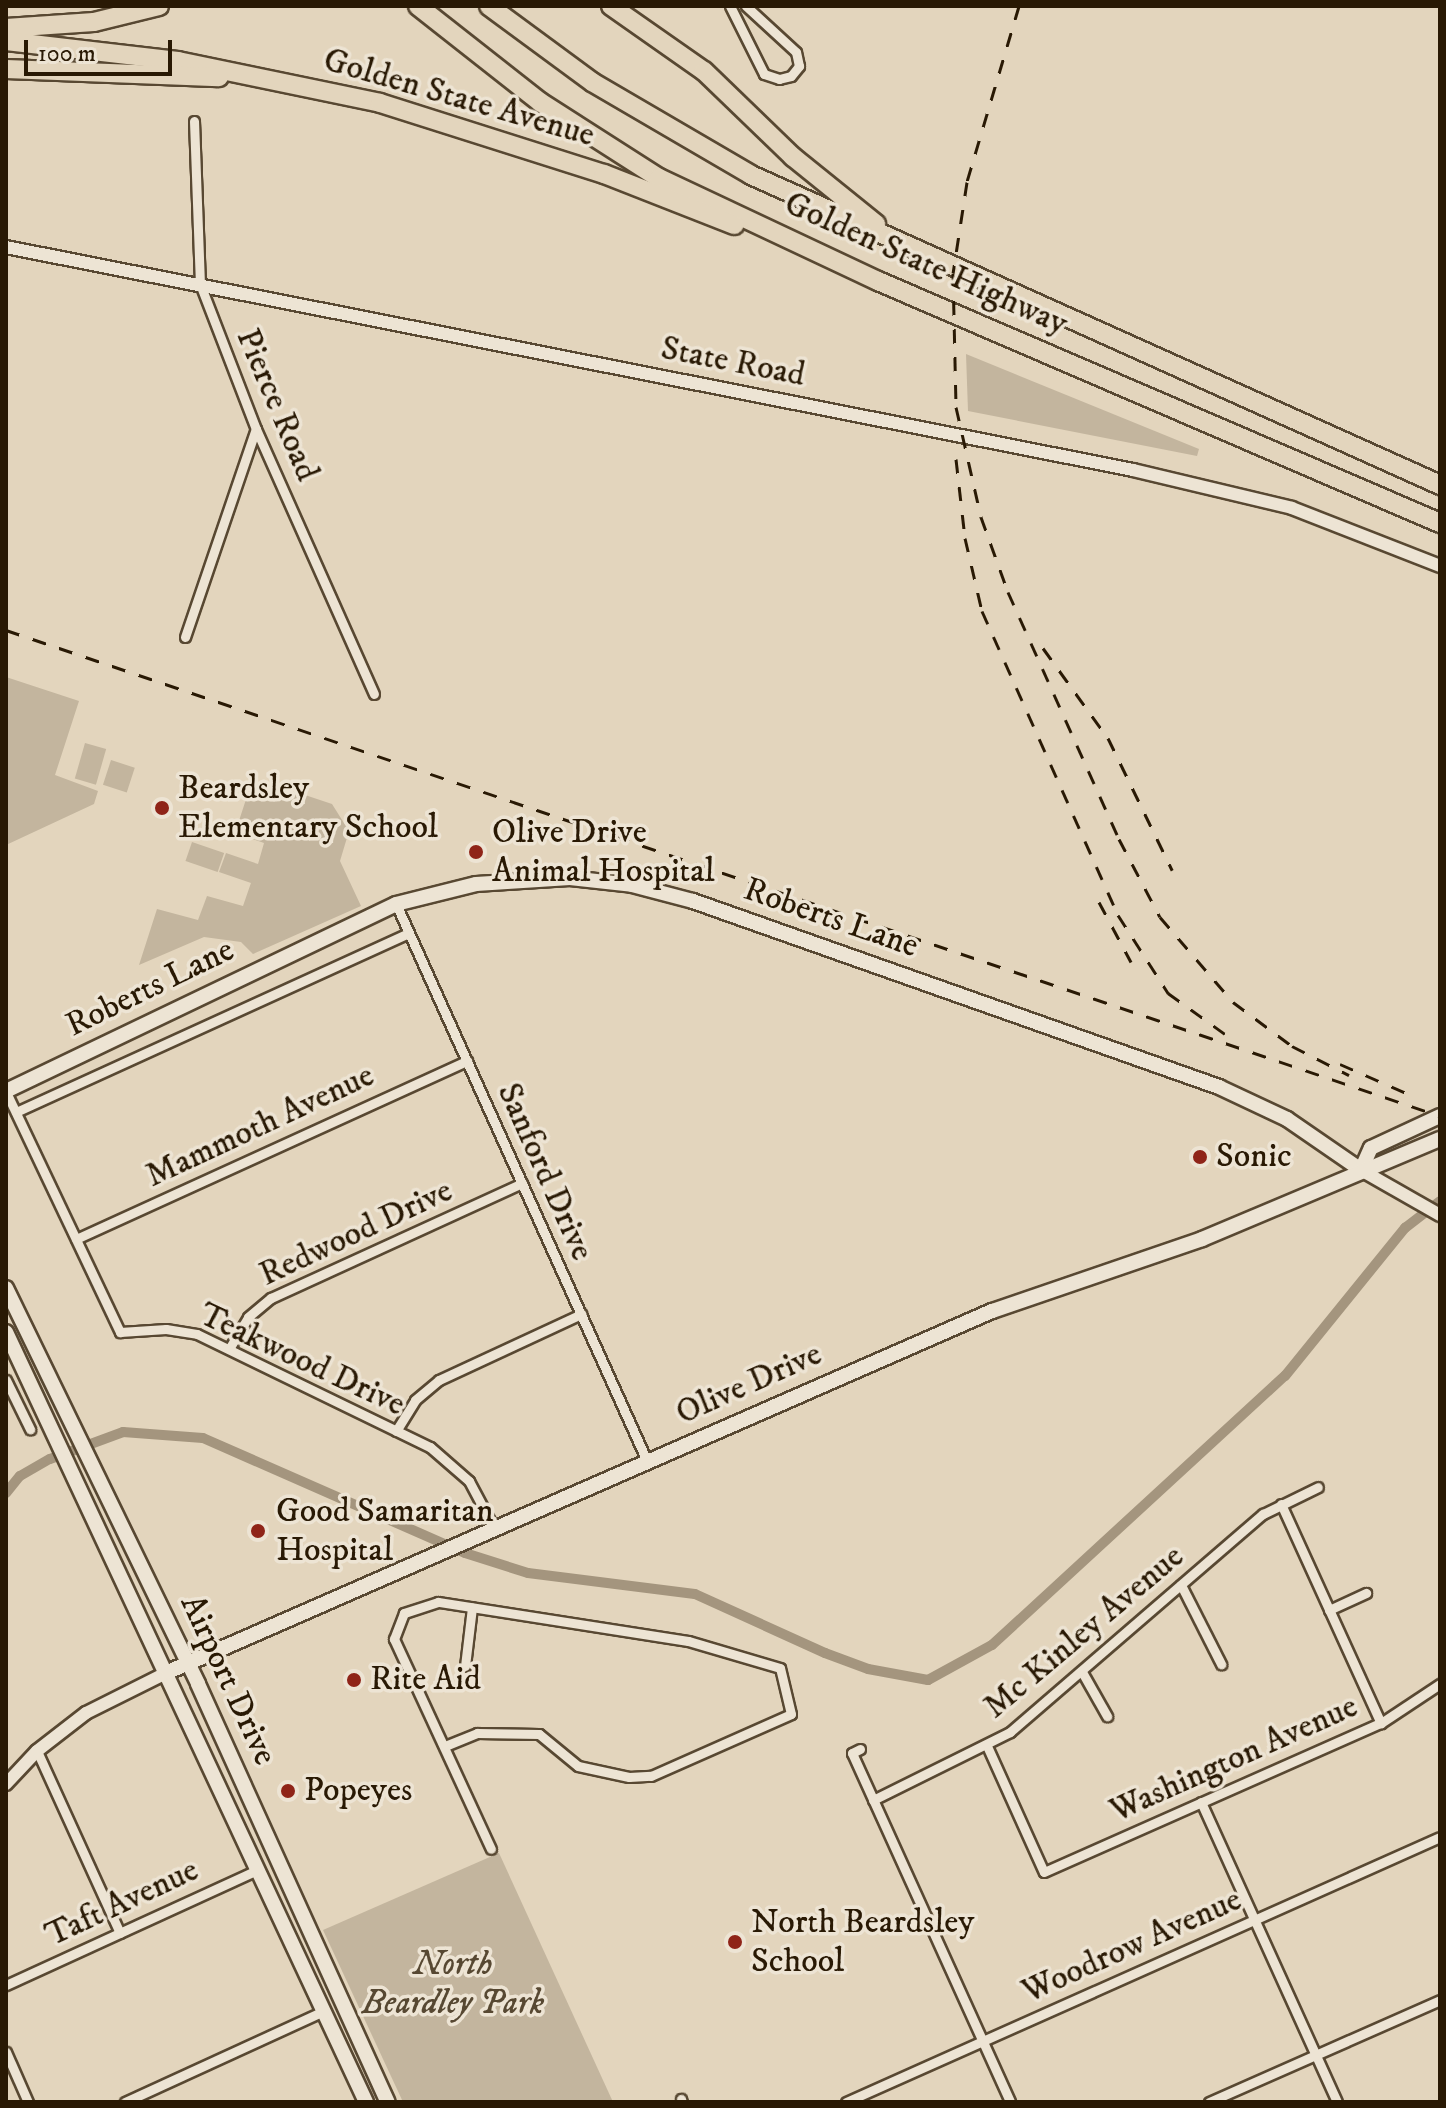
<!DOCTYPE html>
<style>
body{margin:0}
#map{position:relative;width:1446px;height:2108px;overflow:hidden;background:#e3d5bd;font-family:"IM FELL DW Pica",serif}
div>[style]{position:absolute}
.green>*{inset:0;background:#c3b59e;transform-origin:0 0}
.canal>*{height:10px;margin:-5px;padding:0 5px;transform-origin:5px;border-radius:5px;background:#a4957e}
.roads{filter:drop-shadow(2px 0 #584832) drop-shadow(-2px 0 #584832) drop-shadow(0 2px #584832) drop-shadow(0 -2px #584832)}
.minor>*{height:9px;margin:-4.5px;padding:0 4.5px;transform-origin:4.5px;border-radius:4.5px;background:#ede4d4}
.tertiary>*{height:12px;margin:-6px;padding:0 6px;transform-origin:6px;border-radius:6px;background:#ede4d4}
.secondary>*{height:14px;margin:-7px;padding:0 7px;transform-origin:7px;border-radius:7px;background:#ede4d4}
.motorway>*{height:18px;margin:-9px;padding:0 9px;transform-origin:9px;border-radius:9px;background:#e3d5bd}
.rail>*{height:3px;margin-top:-1.5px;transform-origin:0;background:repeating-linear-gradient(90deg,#291904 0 14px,transparent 0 28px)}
.dots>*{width:22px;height:22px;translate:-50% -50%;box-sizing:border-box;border:4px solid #ede4d4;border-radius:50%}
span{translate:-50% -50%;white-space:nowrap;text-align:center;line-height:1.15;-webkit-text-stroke:7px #ede4d4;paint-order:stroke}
.street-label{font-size:34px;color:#291904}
.poi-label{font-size:34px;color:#291904}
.left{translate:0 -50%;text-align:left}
.park-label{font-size:34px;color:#574832;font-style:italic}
.frame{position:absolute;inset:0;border:8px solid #291904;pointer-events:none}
.scale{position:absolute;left:24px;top:40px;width:148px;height:36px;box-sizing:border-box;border:4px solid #291904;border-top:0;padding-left:10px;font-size:24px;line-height:28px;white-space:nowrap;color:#291904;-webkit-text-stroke:6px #ede4d4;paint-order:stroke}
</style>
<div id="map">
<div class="green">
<i style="clip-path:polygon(966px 354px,1199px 449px,1197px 456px,968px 411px)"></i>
<i style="clip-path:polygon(6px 677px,79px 701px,55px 775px,98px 791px,94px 804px,6px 845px)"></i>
<i style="left:85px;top:743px;width:22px;height:37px;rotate:16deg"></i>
<i style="left:111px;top:760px;width:25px;height:26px;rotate:18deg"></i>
<i style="clip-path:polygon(266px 782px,332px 804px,349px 831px,340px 861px,361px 906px,253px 954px,241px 942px,204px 937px,139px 965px,157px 909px,198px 920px,207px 896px,243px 906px,253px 877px,251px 883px,219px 872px,226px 853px,258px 864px,264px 843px,235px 833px,251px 784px)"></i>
<i style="left:192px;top:842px;width:34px;height:20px;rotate:19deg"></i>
<i style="clip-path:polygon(499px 1853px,613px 2102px,403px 2102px,323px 1930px)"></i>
</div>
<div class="canal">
<i style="left:6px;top:1493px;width:22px;rotate:-51deg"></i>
<i style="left:20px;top:1476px;width:34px;rotate:-30deg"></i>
<i style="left:50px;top:1459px;width:78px;rotate:-20.3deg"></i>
<i style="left:123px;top:1432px;width:80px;rotate:4.3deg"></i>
<i style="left:203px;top:1438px;width:286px;rotate:23.7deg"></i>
<i style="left:465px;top:1553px;width:66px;rotate:17.6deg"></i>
<i style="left:528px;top:1573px;width:168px;rotate:7.2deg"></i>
<i style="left:695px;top:1594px;width:143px;rotate:24.4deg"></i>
<i style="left:825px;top:1653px;width:46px;rotate:20.4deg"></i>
<i style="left:868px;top:1669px;width:61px;rotate:10.4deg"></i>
<i style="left:928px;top:1680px;width:73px;rotate:-28.7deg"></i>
<i style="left:992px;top:1645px;width:398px;rotate:-42.6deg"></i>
<i style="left:1285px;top:1376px;width:191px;rotate:-51deg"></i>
<i style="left:1405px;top:1228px;width:44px;rotate:-37.6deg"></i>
</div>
<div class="roads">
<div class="minor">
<i style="left:730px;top:6px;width:76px;rotate:63.4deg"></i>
<i style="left:764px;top:74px;width:16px;rotate:18deg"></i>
<i style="left:779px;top:79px;width:12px;rotate:-14deg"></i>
<i style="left:791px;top:76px;width:13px;rotate:-51deg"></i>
<i style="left:799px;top:66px;width:14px;rotate:-102deg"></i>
<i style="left:796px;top:52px;width:68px;rotate:-137.4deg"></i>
<i style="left:194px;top:121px;width:163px;rotate:87.9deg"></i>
<i style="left:200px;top:284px;width:155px;rotate:68.9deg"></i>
<i style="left:256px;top:429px;width:290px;rotate:66deg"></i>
<i style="left:185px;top:637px;width:220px;rotate:-71.2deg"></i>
<i style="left:396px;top:904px;width:611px;rotate:65.74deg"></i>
<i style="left:6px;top:1092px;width:266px;rotate:64.6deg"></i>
<i style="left:120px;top:1332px;width:46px;rotate:-3.7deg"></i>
<i style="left:166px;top:1329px;width:31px;rotate:9deg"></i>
<i style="left:197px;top:1334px;width:259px;rotate:25.9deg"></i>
<i style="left:430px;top:1447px;width:52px;rotate:41.1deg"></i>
<i style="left:469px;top:1481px;width:53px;rotate:62deg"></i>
<i style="left:16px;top:1112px;width:430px;rotate:-24.5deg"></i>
<i style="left:76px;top:1239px;width:430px;rotate:-24.5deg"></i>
<i style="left:229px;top:1349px;width:37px;rotate:-59deg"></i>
<i style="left:248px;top:1317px;width:30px;rotate:-40deg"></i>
<i style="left:271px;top:1298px;width:276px;rotate:-24.6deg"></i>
<i style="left:6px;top:1380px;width:55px;rotate:63.9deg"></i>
<i style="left:396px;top:1431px;width:36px;rotate:-58deg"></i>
<i style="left:415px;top:1400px;width:31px;rotate:-40deg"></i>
<i style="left:439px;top:1380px;width:157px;rotate:-24.9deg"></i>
<i style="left:1281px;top:1504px;width:241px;rotate:65.5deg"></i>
<i style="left:1181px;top:1585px;width:89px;rotate:63.1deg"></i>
<i style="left:1329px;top:1610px;width:41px;rotate:-24.7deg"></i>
<i style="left:465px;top:1666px;width:59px;rotate:-83.2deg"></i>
<i style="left:1082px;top:1672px;width:51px;rotate:60.4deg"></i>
<i style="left:445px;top:1746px;width:35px;rotate:-22deg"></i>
<i style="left:477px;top:1733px;width:62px;rotate:0.9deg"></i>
<i style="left:539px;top:1734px;width:50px;rotate:39.4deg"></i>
<i style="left:578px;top:1766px;width:52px;rotate:12.2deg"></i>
<i style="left:629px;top:1777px;width:22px;rotate:-3deg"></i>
<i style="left:651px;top:1776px;width:153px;rotate:-23.9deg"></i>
<i style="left:791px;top:1714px;width:47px;rotate:-103.4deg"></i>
<i style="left:780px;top:1668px;width:96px;rotate:-163.6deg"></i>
<i style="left:688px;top:1641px;width:253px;rotate:-171.1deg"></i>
<i style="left:438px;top:1602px;width:36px;rotate:162deg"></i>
<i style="left:404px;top:1613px;width:28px;rotate:111deg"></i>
<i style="left:394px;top:1639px;width:231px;rotate:65.2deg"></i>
<i style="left:987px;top:1746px;width:138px;rotate:65.7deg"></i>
<i style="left:1044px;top:1872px;width:368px;rotate:-23.9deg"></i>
<i style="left:1381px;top:1723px;width:71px;rotate:-33.5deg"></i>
<i style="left:860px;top:1749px;width:9px;rotate:153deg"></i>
<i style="left:852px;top:1753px;width:383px;rotate:65.6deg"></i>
<i style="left:37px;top:1751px;width:200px;rotate:65.5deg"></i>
<i style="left:873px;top:1800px;width:153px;rotate:-26.4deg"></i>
<i style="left:1010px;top:1732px;width:334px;rotate:-40.8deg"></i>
<i style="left:1263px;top:1514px;width:61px;rotate:-26.1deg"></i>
<i style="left:1201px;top:1802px;width:329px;rotate:65.6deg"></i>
<i style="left:6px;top:1985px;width:278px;rotate:-24.6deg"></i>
<i style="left:6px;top:2052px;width:55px;rotate:66.3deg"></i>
<i style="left:681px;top:2099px;width:3px;rotate:72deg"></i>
<i style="left:125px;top:2102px;width:219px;rotate:-24.6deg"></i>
<i style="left:846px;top:2102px;width:650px;rotate:-24.04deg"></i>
<i style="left:1209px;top:2102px;width:253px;rotate:-23.8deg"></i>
</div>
<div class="tertiary">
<i style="left:6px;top:247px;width:1149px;rotate:11.19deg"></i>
<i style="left:1133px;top:470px;width:163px;rotate:13.4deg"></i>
<i style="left:1292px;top:508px;width:159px;rotate:21.4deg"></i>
<i style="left:1361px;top:1170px;width:91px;rotate:29.7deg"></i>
<i style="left:6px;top:1784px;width:45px;rotate:-46.8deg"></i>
<i style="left:37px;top:1751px;width:62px;rotate:-37.8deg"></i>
<i style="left:86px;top:1713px;width:92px;rotate:-26.6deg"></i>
</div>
<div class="secondary">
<i style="left:6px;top:1091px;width:433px;rotate:-25.6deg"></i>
<i style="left:396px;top:904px;width:82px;rotate:-14deg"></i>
<i style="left:476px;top:884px;width:94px;rotate:-3.7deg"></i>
<i style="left:570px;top:878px;width:62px;rotate:6.4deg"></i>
<i style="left:632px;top:885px;width:63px;rotate:14.7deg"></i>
<i style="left:693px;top:901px;width:558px;rotate:19.47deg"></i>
<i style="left:1219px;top:1087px;width:75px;rotate:25.2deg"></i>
<i style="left:1287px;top:1119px;width:90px;rotate:34.6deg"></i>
<i style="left:1361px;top:1170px;width:24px;rotate:-66deg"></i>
<i style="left:1371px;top:1148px;width:76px;rotate:-24.9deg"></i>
<i style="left:6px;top:1288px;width:440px;rotate:64.1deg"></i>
<i style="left:198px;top:1684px;width:459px;rotate:65.6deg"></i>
<i style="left:6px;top:1332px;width:850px;rotate:64.94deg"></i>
<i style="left:168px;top:1672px;width:900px;rotate:-23.66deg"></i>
<i style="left:992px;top:1311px;width:222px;rotate:-18.9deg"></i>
<i style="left:1202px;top:1239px;width:258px;rotate:-22.8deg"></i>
</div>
<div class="motorway">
<i style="left:418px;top:6px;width:155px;rotate:38.2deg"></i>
<i style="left:540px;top:102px;width:141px;rotate:32.6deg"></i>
<i style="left:659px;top:178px;width:242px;rotate:25.2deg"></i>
<i style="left:878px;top:281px;width:612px;rotate:23.3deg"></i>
<i style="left:489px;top:6px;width:128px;rotate:36.4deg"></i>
<i style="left:592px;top:82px;width:184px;rotate:30.3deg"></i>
<i style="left:751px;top:175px;width:756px;rotate:24.22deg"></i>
<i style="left:611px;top:6px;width:113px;rotate:35deg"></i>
<i style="left:704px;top:71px;width:124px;rotate:44deg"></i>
<i style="left:793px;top:157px;width:107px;rotate:38.9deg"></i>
<i style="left:6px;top:28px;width:88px;rotate:-3.9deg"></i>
<i style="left:94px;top:22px;width:67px;rotate:-13.8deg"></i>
<i style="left:6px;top:41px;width:173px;rotate:6.6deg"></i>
<i style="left:178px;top:61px;width:206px;rotate:11.7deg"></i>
<i style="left:380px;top:103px;width:235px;rotate:17.6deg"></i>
<i style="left:604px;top:174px;width:140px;rotate:21.4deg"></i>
<i style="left:6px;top:69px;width:213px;rotate:2.2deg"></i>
</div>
</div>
<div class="rail">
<i style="left:1019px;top:6px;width:184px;rotate:106.5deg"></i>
<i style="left:967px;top:182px;width:92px;rotate:98.7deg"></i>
<i style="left:953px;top:273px;width:134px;rotate:88.7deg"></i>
<i style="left:956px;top:407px;width:113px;rotate:77.2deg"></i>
<i style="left:981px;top:517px;width:80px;rotate:70.2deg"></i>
<i style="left:1008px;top:592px;width:271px;rotate:65.8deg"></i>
<i style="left:1119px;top:839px;width:88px;rotate:62.3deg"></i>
<i style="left:1160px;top:917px;width:112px;rotate:49.3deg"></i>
<i style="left:1233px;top:1002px;width:74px;rotate:36.7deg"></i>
<i style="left:1292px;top:1046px;width:64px;rotate:27deg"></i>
<i style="left:956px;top:459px;width:80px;rotate:83.5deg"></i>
<i style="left:965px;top:538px;width:75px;rotate:76.9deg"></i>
<i style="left:982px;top:611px;width:333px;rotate:65.9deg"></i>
<i style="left:1118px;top:915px;width:93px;rotate:57.3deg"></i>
<i style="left:1168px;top:993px;width:70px;rotate:35.7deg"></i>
<i style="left:6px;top:630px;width:1514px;rotate:18.72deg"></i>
<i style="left:1043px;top:648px;width:111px;rotate:54.2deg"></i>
<i style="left:1108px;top:738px;width:147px;rotate:64.1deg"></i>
<i style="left:1099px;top:902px;width:68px;rotate:61.9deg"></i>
<i style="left:1340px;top:1064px;width:72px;rotate:23.7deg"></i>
</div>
<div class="dots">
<i style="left:162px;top:808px;background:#8f2418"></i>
<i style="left:476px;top:852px;background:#8f2418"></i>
<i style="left:1200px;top:1157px;background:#8f2418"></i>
<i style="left:258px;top:1531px;background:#8f2418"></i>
<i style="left:354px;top:1680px;background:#8f2418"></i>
<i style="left:288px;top:1791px;background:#8f2418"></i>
<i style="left:735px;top:1942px;background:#8f2418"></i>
</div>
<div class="street-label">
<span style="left:459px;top:98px;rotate:16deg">Golden State Avenue</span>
<span style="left:926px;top:264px;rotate:24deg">Golden State Highway</span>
<span style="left:733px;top:362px;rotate:11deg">State Road</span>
<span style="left:277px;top:405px;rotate:67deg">Pierce Road</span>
<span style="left:831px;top:918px;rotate:19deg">Roberts Lane</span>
<span style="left:150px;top:988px;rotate:-26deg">Roberts Lane</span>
<span style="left:260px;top:1126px;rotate:-25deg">Mammoth Avenue</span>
<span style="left:545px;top:1172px;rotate:66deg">Sanford Drive</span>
<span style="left:356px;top:1233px;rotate:-25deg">Redwood Drive</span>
<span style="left:302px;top:1360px;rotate:25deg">Teakwood Drive</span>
<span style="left:749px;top:1384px;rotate:-24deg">Olive Drive</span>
<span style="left:1084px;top:1632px;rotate:-40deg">Mc Kinley Avenue</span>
<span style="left:228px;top:1680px;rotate:65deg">Airport Drive</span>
<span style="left:1234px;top:1759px;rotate:-24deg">Washington Avenue</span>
<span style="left:122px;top:1903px;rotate:-25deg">Taft Avenue</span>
<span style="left:1132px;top:1946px;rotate:-24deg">Woodrow Avenue</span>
</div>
<div class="poi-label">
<span class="left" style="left:178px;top:808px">Beardsley<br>Elementary School</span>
<span class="left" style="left:492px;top:852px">Olive Drive<br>Animal Hospital</span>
<span class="left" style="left:1216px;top:1157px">Sonic</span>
<span class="left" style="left:276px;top:1531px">Good Samaritan<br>Hospital</span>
<span class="left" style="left:370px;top:1680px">Rite Aid</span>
<span class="left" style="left:304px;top:1791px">Popeyes</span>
<span class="left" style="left:751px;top:1942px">North Beardsley<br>School</span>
</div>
<div class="park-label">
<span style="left:453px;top:1984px">North<br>Beardley Park</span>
</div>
<div class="frame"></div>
<div class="scale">100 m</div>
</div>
